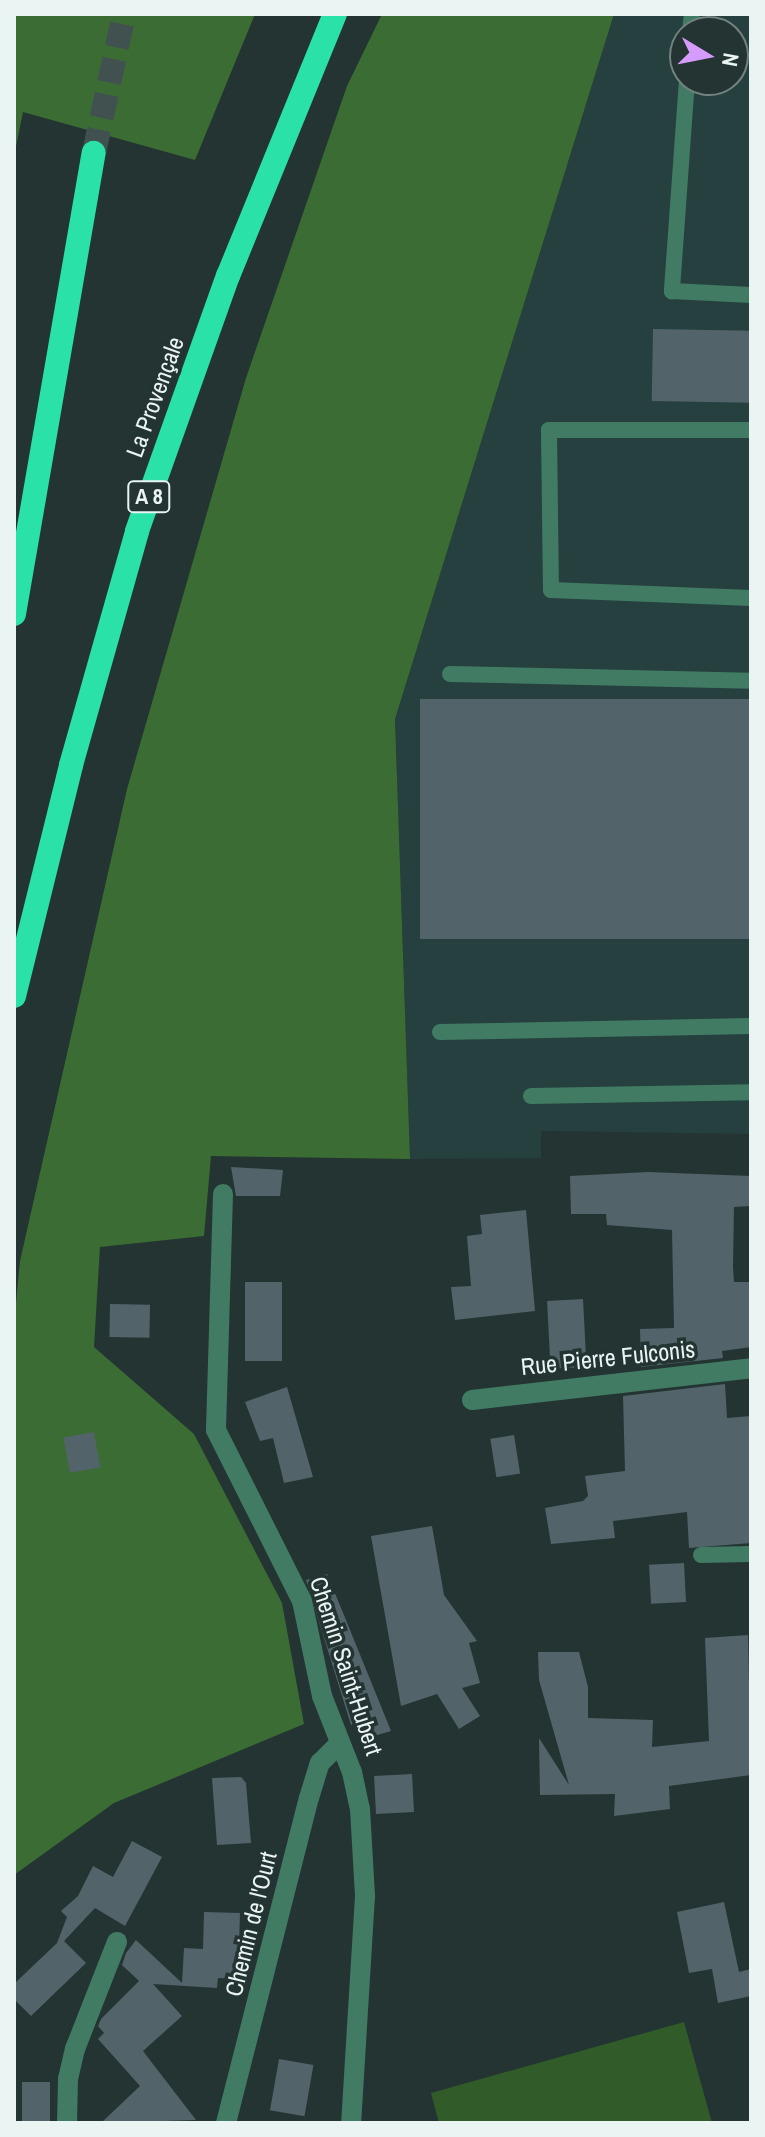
<!DOCTYPE html>
<meta charset="utf-8">
<style>
body{margin:0}
#map{position:relative;width:765px;height:2137px;overflow:hidden;background:#233433;font-family:"Archivo Narrow",sans-serif}
div>[style]{position:absolute}
.built>*{inset:0;background:#25403e}
.green>*{inset:0;background:#315c2a}
.forest>*{inset:0;background:#3b6c33}
.building>*{inset:0;background:#526469;transform-origin:0 0}
.motorway-tunnel>*{height:24px;margin-top:-12px;transform-origin:0;background:repeating-linear-gradient(90deg,#415150 0 24px,transparent 0 36px)}
.service>*{height:16px;margin:-8px;padding:0 8px;transform-origin:8px;border-radius:8px;background:#417b63}
.minor>*{height:20px;margin:-10px;padding:0 10px;transform-origin:10px;border-radius:10px;background:#417b63}
.motorway>*{height:24px;margin:-12px;padding:0 12px;transform-origin:12px;border-radius:12px;background:#2ae2a8}
span{translate:-50% -50%;white-space:nowrap;text-align:center;line-height:1.15;-webkit-text-stroke:7px #233433;paint-order:stroke}
.shield-label span{padding:2px 6px;background:#233433;border:2px solid;border-radius:6px;-webkit-text-stroke-width:0}
.shield-label{font-size:22px;color:#eaf4f3;font-weight:700}
.street-label{font-size:24px;color:#eaf4f3}
.frame{position:absolute;inset:0;border:16px solid #eaf4f3;pointer-events:none}
.north{position:absolute;left:669px;top:16px;width:80px;height:80px;box-sizing:border-box;background:#233433;border:2px solid #738180;border-radius:50%;rotate:100deg;font-size:22px;font-weight:700;line-height:32px;text-align:center;color:#eaf4f3}
.north::after{content:'';display:block;margin:auto;width:28px;height:36px;background:#d59cfb;clip-path:polygon(50% 0,100% 100%,50% 72%,0 100%)}
</style>
<div id="map">
<div class="built">
<i style="clip-path:polygon(evenodd,614px 14px,751px 14px,751px 1134px,541px 1131px,541px 1158px,410px 1159px,395px 719px,614px 14px,685px 32px,733px 32px,733px 80px,685px 80px,685px 32px)"></i>
</div>
<div class="green">
<i style="clip-path:polygon(684px 2022px,712px 2123px,439px 2123px,431px 2093px)"></i>
</div>
<div class="forest">
<i style="clip-path:polygon(14px 14px,255px 14px,195px 160px,23px 112px,14px 156px)"></i>
<i style="clip-path:polygon(382px 14px,614px 14px,395px 719px,410px 1159px,211px 1156px,204px 1236px,100px 1247px,94px 1347px,194px 1434px,282px 1603px,304px 1724px,114px 1803px,14px 1875px,14px 1324px,20px 1261px,127px 789px,246px 378px,347px 86px)"></i>
</div>
<div class="building">
<i style="left:653px;top:329px;width:98px;height:72px;rotate:1deg"></i>
<i style="left:420px;top:699px;width:331px;height:240px"></i>
<i style="clip-path:polygon(231px 1167px,283px 1170px,280px 1196px,236px 1196px)"></i>
<i style="clip-path:polygon(648px 1172px,751px 1176px,751px 1206px,734px 1207px,733px 1267px,734px 1282px,751px 1282px,751px 1347px,722px 1351px,723px 1358px,641px 1367px,640px 1329px,674px 1328px,672px 1230px,607px 1225px,606px 1214px,571px 1214px,570px 1176px)"></i>
<i style="clip-path:polygon(526px 1210px,535px 1311px,455px 1320px,451px 1287px,471px 1286px,467px 1236px,482px 1234px,480px 1215px)"></i>
<i style="left:245px;top:1282px;width:37px;height:79px"></i>
<i style="left:583px;top:1299px;width:68px;height:36px;rotate:87deg"></i>
<i style="left:110px;top:1304px;width:40px;height:33px;rotate:1deg"></i>
<i style="clip-path:polygon(725px 1384px,727px 1418px,751px 1416px,751px 1543px,689px 1548px,687px 1512px,613px 1521px,615px 1538px,551px 1544px,545px 1508px,583px 1501px,588px 1496px,585px 1476px,625px 1471px,623px 1396px)"></i>
<i style="clip-path:polygon(287px 1387px,313px 1477px,284px 1483px,273px 1438px,260px 1441px,245px 1402px)"></i>
<i style="left:94px;top:1432px;width:36px;height:31px;rotate:80deg"></i>
<i style="left:514px;top:1435px;width:39px;height:24px;rotate:81deg"></i>
<i style="clip-path:polygon(432px 1526px,444px 1595px,477px 1641px,469px 1643px,480px 1683px,462px 1688px,480px 1716px,459px 1729px,437px 1694px,401px 1706px,371px 1536px)"></i>
<i style="left:684px;top:1563px;width:39px;height:35px;rotate:87deg"></i>
<i style="clip-path:polygon(327px 1574px,346px 1620px,391px 1731px,364px 1739px,359px 1722px,351px 1725px,306px 1580px)"></i>
<i style="clip-path:polygon(748px 1635px,751px 1775px,669px 1786px,670px 1809px,614px 1816px,615px 1794px,540px 1795px,539px 1738px,569px 1785px,539px 1680px,538px 1652px,579px 1652px,588px 1687px,588px 1718px,653px 1720px,652px 1747px,709px 1741px,705px 1638px)"></i>
<i style="left:412px;top:1774px;width:38px;height:38px;rotate:87deg"></i>
<i style="clip-path:polygon(241px 1777px,246px 1783px,251px 1843px,217px 1845px,212px 1778px)"></i>
<i style="clip-path:polygon(132px 1841px,162px 1857px,125px 1926px,95px 1908px,64px 1941px,86px 1963px,31px 2016px,14px 1999px,14px 1984px,57px 1943px,67px 1917px,61px 1911px,78px 1896px,93px 1866px,113px 1877px)"></i>
<i style="clip-path:polygon(724px 1902px,739px 1972px,751px 1969px,751px 1996px,718px 2003px,712px 1969px,689px 1973px,677px 1912px)"></i>
<i style="clip-path:polygon(204px 1912px,240px 1913px,238px 1979px,218px 1978px,217px 1988px,153px 1984px,182px 2016px,143px 2051px,196px 2120px,101px 2123px,140px 2086px,98px 2039px,104px 2033px,98px 2026px,101px 2019px,139px 1981px,122px 1965px,126px 1953px,136px 1940px,182px 1983px,184px 1948px,203px 1949px)"></i>
<i style="left:279px;top:2059px;width:35px;height:52px;rotate:10deg"></i>
<i style="left:50px;top:2082px;width:41px;height:28px;rotate:90deg"></i>
</div>
<div class="motorway-tunnel">
<i style="left:94px;top:153px;width:142px;rotate:-77.8deg"></i>
</div>
<div class="service">
<i style="left:690px;top:32px;width:18px;rotate:-84deg"></i>
<i style="left:687px;top:80px;width:212px;rotate:94.1deg"></i>
<i style="left:672px;top:291px;width:79px;rotate:2.9deg"></i>
<i style="left:751px;top:430px;width:202px;rotate:180deg"></i>
<i style="left:549px;top:430px;width:160px;rotate:89.3deg"></i>
<i style="left:551px;top:590px;width:200px;rotate:2.3deg"></i>
<i style="left:450px;top:674px;width:301px;rotate:1.3deg"></i>
<i style="left:440px;top:1032px;width:311px;rotate:-1.1deg"></i>
<i style="left:531px;top:1096px;width:220px;rotate:-1deg"></i>
<i style="left:701px;top:1555px;width:50px;rotate:-1.1deg"></i>
</div>
<div class="minor">
<i style="left:223px;top:1194px;width:236px;rotate:91.7deg"></i>
<i style="left:216px;top:1430px;width:191px;rotate:63.3deg"></i>
<i style="left:302px;top:1601px;width:97px;rotate:78.1deg"></i>
<i style="left:322px;top:1696px;width:82px;rotate:68.5deg"></i>
<i style="left:352px;top:1772px;width:38px;rotate:78deg"></i>
<i style="left:360px;top:1809px;width:87px;rotate:86.7deg"></i>
<i style="left:365px;top:1896px;width:227px;rotate:93.5deg"></i>
<i style="left:472px;top:1400px;width:281px;rotate:-6.5deg"></i>
<i style="left:67px;top:2123px;width:44px;rotate:-88.7deg"></i>
<i style="left:68px;top:2079px;width:31px;rotate:-77deg"></i>
<i style="left:75px;top:2049px;width:115px;rotate:-68.6deg"></i>
<i style="left:226px;top:2123px;width:335px;rotate:-75.7deg"></i>
<i style="left:309px;top:1798px;width:37px;rotate:-73deg"></i>
<i style="left:320px;top:1763px;width:27px;rotate:-45deg"></i>
</div>
<div class="motorway">
<i style="left:14px;top:614px;width:468px;rotate:-80.2deg"></i>
<i style="left:14px;top:996px;width:238px;rotate:-76.1deg"></i>
<i style="left:71px;top:765px;width:243px;rotate:-74.2deg"></i>
<i style="left:137px;top:531px;width:271px;rotate:-70.4deg"></i>
<i style="left:228px;top:276px;width:283px;rotate:-67.8deg"></i>
</div>
<div class="shield-label">
<span style="left:149px;top:497px">A 8</span>
</div>
<div class="street-label">
<span style="left:155px;top:397px;rotate:-70deg">La Provençale</span>
<span style="left:608px;top:1358px;rotate:-6deg">Rue Pierre Fulconis</span>
<span style="left:346px;top:1666px;rotate:72deg">Chemin Saint-Hubert</span>
<span style="left:251px;top:1924px;rotate:-76deg">Chemin de l'Ourt</span>
</div>
<div class="frame"></div>
<div class="north">N</div>
</div>
